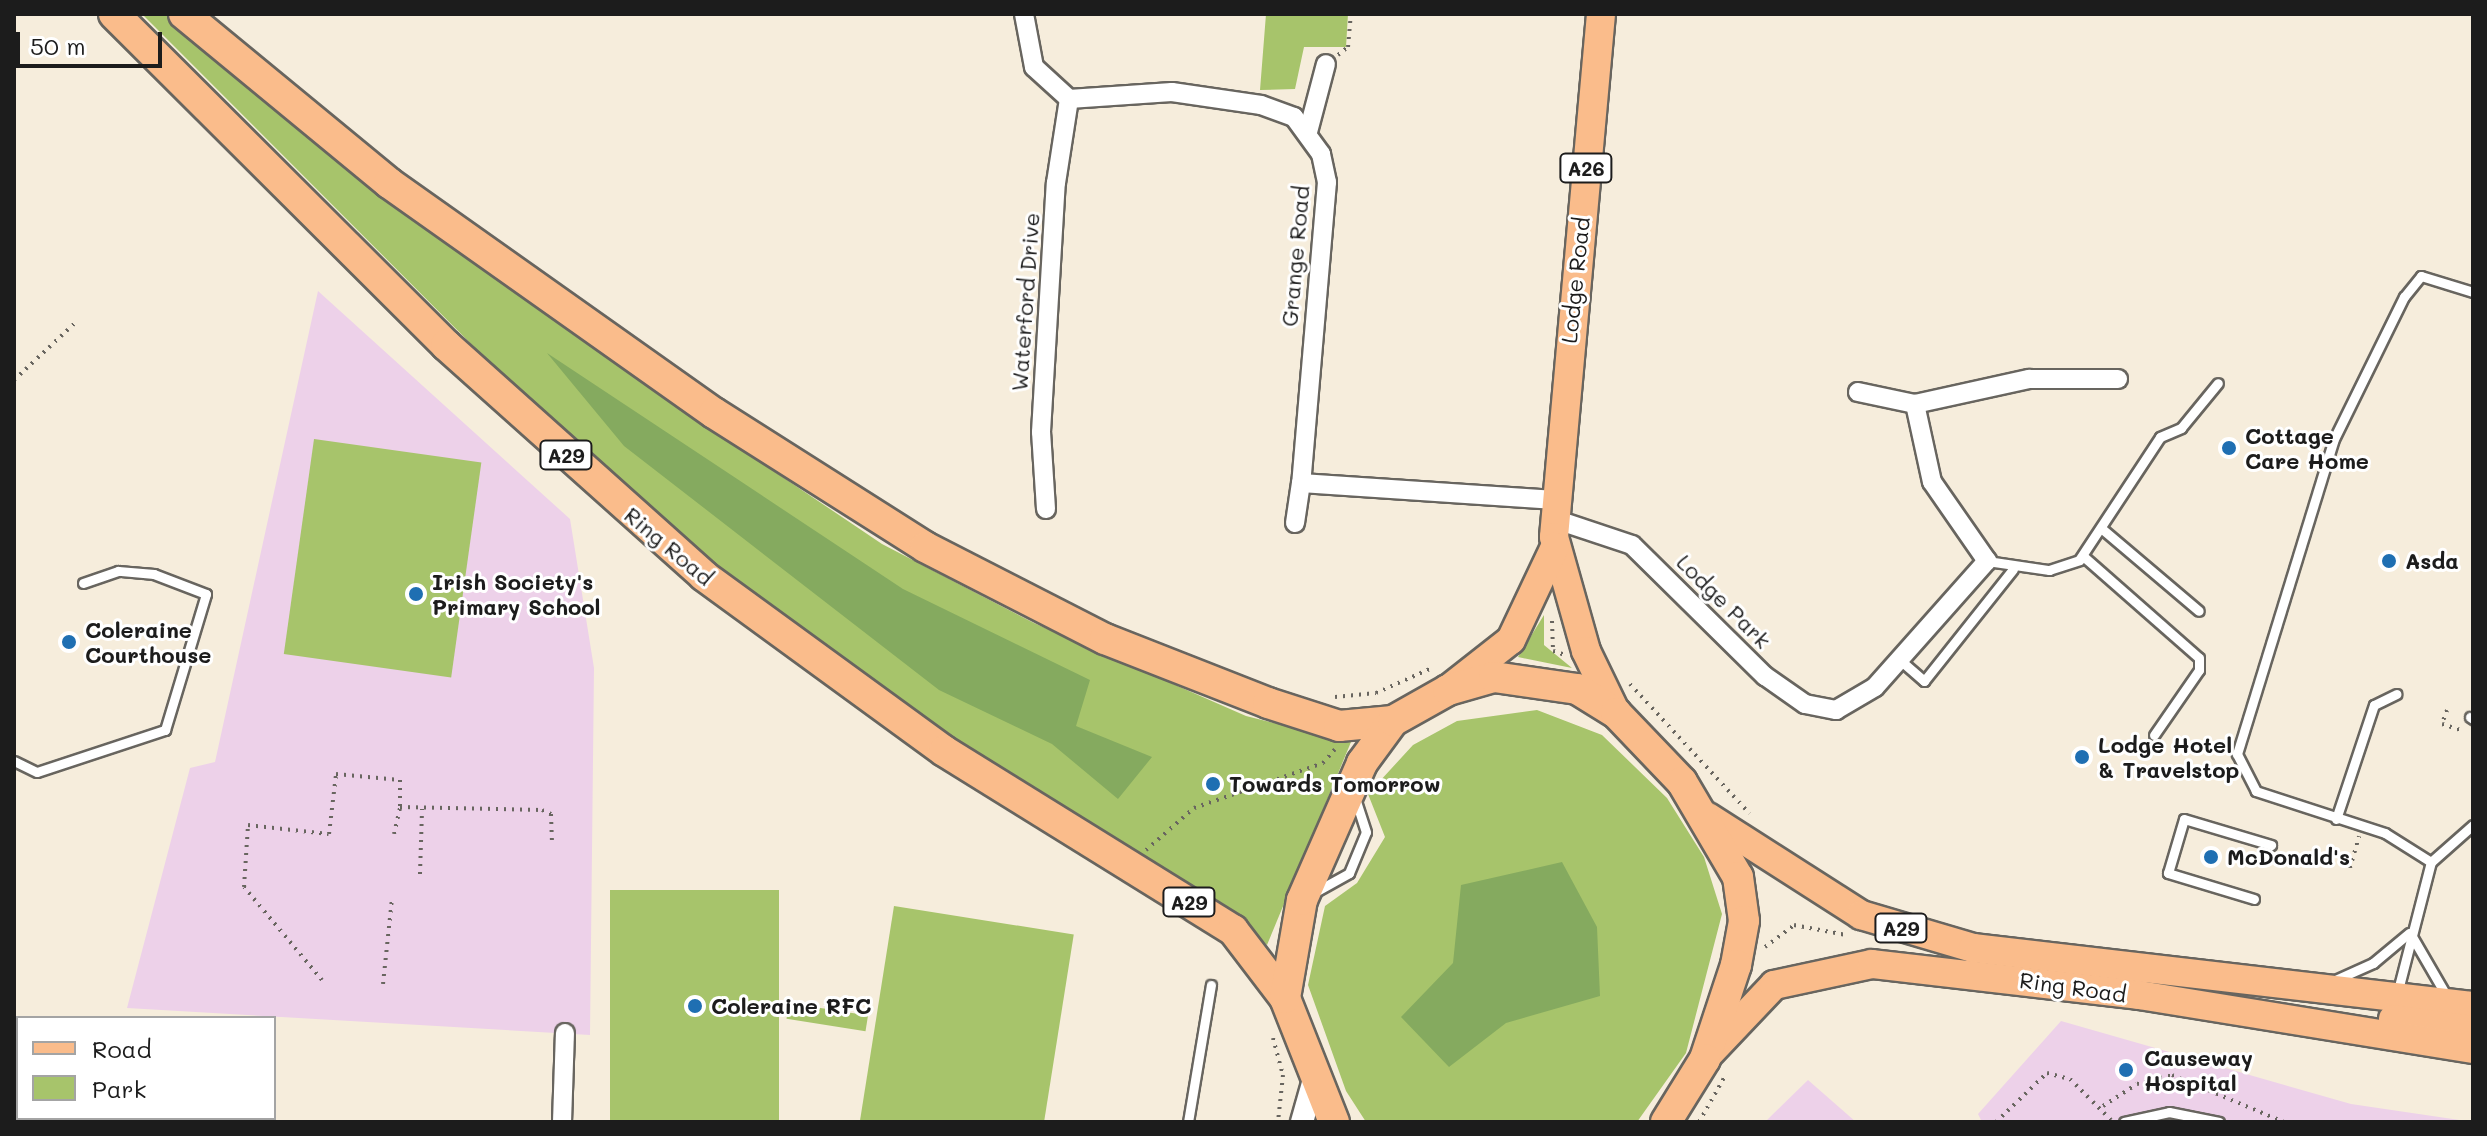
<!DOCTYPE html>
<style>
body{margin:0}
#map{position:relative;width:2487px;height:1136px;overflow:hidden;background:#f6eddc;font-family:Mali,sans-serif}
div>[style]{position:absolute}
.built>*{inset:0;background:#edd1e9}
.green>*{inset:0;background:#a7c46b;transform-origin:0 0}
.forest>*{inset:0;background:#85aa5f}
.path>*{height:4px;margin-top:-2px;transform-origin:0;background:repeating-linear-gradient(90deg,#68655f 0 2px,transparent 0 8px)}
.roads{filter:drop-shadow(2px 0 #68655f) drop-shadow(-2px 0 #68655f) drop-shadow(0 2px #68655f) drop-shadow(0 -2px #68655f)}
.service>*{height:9px;margin:-4.5px;padding:0 4.5px;transform-origin:4.5px;border-radius:4.5px;background:#fff}
.minor>*{height:18px;margin:-9px;padding:0 9px;transform-origin:9px;border-radius:9px;background:#fff}
.tertiary>*{height:22px;margin:-11px;padding:0 11px;transform-origin:11px;border-radius:11px;background:#fff}
.primary>*{height:28px;margin:-14px;padding:0 14px;transform-origin:14px;border-radius:14px;background:#fabc8b}
.trunk>*{height:30px;margin:-15px;padding:0 15px;transform-origin:15px;border-radius:15px;background:#fabc8b}
.dots>*{width:22px;height:22px;translate:-50% -50%;box-sizing:border-box;border:4px solid #fff;border-radius:50%}
span{translate:-50% -50%;white-space:nowrap;text-align:center;line-height:1.15;-webkit-text-stroke:6px #fff;paint-order:stroke}
.shield-label span{padding:2px 6px;background:#fff;border:2px solid;border-radius:6px;-webkit-text-stroke-width:0}
.shield-label{font-size:20px;color:#1c1c1c;font-weight:700}
.street-label{font-size:22px;color:#1c1c1c}
.poi-label{font-size:22px;color:#1c1c1c;font-weight:700}
.left{translate:0 -50%;text-align:left}
.frame{position:absolute;inset:0;border:16px solid #1c1c1c;pointer-events:none}
.legend{position:absolute;left:16px;top:1016px;width:260px;height:104px;box-sizing:border-box;background:#fff;border:2px solid #a4a4a4;margin:0;padding:10px 14px;list-style:none;font-size:24px;color:#1c1c1c}
.legend li{display:flex;align-items:center;gap:16px;height:40px}
.legend b{width:40px;border:2px solid #a4a4a4}
.scale{position:absolute;left:16px;top:32px;width:146px;height:36px;box-sizing:border-box;border:4px solid #1c1c1c;border-top:0;padding-left:10px;font-size:24px;line-height:28px;white-space:nowrap;color:#1c1c1c;-webkit-text-stroke:6px #fff;paint-order:stroke}
</style>
<div id="map">
<div class="built">
<i style="clip-path:polygon(318px 291px,570px 519px,594px 668px,590px 1035px,127px 1008px,190px 768px,215px 762px)"></i>
<i style="clip-path:polygon(2061px 1021px,2351px 1104px,2473px 1122px,1982px 1122px,1978px 1114px)"></i>
<i style="clip-path:polygon(1808px 1080px,1856px 1122px,1765px 1122px)"></i>
</div>
<div class="green">
<i style="clip-path:polygon(142px 14px,165px 14px,369px 182px,643px 383px,882px 544px,1034px 623px,1246px 716px,1351px 742px,1267px 945px,1233px 913px,958px 747px,732px 581px,535px 408px)"></i>
<i style="clip-path:polygon(1266px 14px,1348px 14px,1346px 47px,1304px 47px,1295px 89px,1260px 90px)"></i>
<i style="left:314px;top:439px;width:169px;height:217px;rotate:8deg"></i>
<i style="clip-path:polygon(1544px 615px,1544px 645px,1572px 668px,1518px 657px)"></i>
<i style="clip-path:polygon(1537px 710px,1602px 735px,1667px 798px,1704px 857px,1722px 914px,1686px 1053px,1637px 1122px,1366px 1122px,1346px 1091px,1308px 985px,1325px 906px,1357px 883px,1385px 837px,1368px 794px,1413px 745px,1457px 721px)"></i>
<i style="left:610px;top:890px;width:169px;height:232px"></i>
<i style="left:894px;top:906px;width:182px;height:219px;rotate:9deg"></i>
<i style="left:789px;top:1003px;width:80px;height:16px;rotate:9deg"></i>
</div>
<div class="forest">
<i style="clip-path:polygon(547px 353px,903px 589px,1090px 680px,1076px 726px,1152px 757px,1118px 799px,1052px 744px,939px 690px,624px 446px)"></i>
<i style="clip-path:polygon(1562px 862px,1597px 927px,1600px 996px,1506px 1023px,1449px 1067px,1401px 1017px,1453px 963px,1461px 885px)"></i>
</div>
<div class="path">
<i style="left:1338px;top:55px;width:13px;rotate:-39deg"></i>
<i style="left:1348px;top:47px;width:33px;rotate:-85deg"></i>
<i style="left:14px;top:380px;width:85px;rotate:-43.1deg"></i>
<i style="left:1552px;top:621px;width:30px;rotate:88deg"></i>
<i style="left:1553px;top:651px;width:13px;rotate:18deg"></i>
<i style="left:1630px;top:684px;width:176px;rotate:47.3deg"></i>
<i style="left:1335px;top:697px;width:41px;rotate:-5.6deg"></i>
<i style="left:1376px;top:693px;width:61px;rotate:-24.1deg"></i>
<i style="left:2447px;top:710px;width:15px;rotate:110deg"></i>
<i style="left:2442px;top:724px;width:22px;rotate:18deg"></i>
<i style="left:394px;top:834px;width:28px;rotate:-77deg"></i>
<i style="left:1146px;top:850px;width:64px;rotate:-41.2deg"></i>
<i style="left:1194px;top:808px;width:137px;rotate:-19.2deg"></i>
<i style="left:1323px;top:763px;width:18px;rotate:-49deg"></i>
<i style="left:2350px;top:868px;width:33px;rotate:-74deg"></i>
<i style="left:420px;top:874px;width:65px;rotate:-88.2deg"></i>
<i style="left:1765px;top:947px;width:36px;rotate:-37deg"></i>
<i style="left:1794px;top:925px;width:53px;rotate:10.9deg"></i>
<i style="left:322px;top:980px;width:121px;rotate:-130deg"></i>
<i style="left:244px;top:887px;width:62px;rotate:-86.3deg"></i>
<i style="left:248px;top:825px;width:81px;rotate:6.3deg"></i>
<i style="left:329px;top:834px;width:60px;rotate:-83.3deg"></i>
<i style="left:336px;top:774px;width:64px;rotate:5.4deg"></i>
<i style="left:400px;top:780px;width:27px;rotate:90deg"></i>
<i style="left:400px;top:807px;width:142px;rotate:1.2deg"></i>
<i style="left:542px;top:810px;width:10px;rotate:24deg"></i>
<i style="left:551px;top:814px;width:27px;rotate:88deg"></i>
<i style="left:383px;top:984px;width:85px;rotate:-84deg"></i>
<i style="left:1273px;top:1038px;width:38px;rotate:75deg"></i>
<i style="left:1283px;top:1075px;width:47px;rotate:96.1deg"></i>
<i style="left:2103px;top:1106px;width:40px;rotate:-32.9deg"></i>
<i style="left:2137px;top:1084px;width:36px;rotate:-14deg"></i>
<i style="left:2172px;top:1075px;width:121px;rotate:22.8deg"></i>
<i style="left:1699px;top:1122px;width:53px;rotate:-60.5deg"></i>
<i style="left:1996px;top:1122px;width:71px;rotate:-43.9deg"></i>
<i style="left:2047px;top:1073px;width:24px;rotate:15deg"></i>
<i style="left:2070px;top:1079px;width:58px;rotate:45deg"></i>
</div>
<div class="roads">
<div class="service">
<i style="left:2101px;top:528px;width:128px;rotate:40.3deg"></i>
<i style="left:2083px;top:556px;width:154px;rotate:41.3deg"></i>
<i style="left:2199px;top:658px;width:12px;rotate:90deg"></i>
<i style="left:2199px;top:670px;width:79px;rotate:124.7deg"></i>
<i style="left:1987px;top:561px;width:63px;rotate:8.3deg"></i>
<i style="left:2049px;top:570px;width:32px;rotate:-18deg"></i>
<i style="left:2079px;top:560px;width:147px;rotate:-56.6deg"></i>
<i style="left:2160px;top:437px;width:23px;rotate:-23deg"></i>
<i style="left:2181px;top:428px;width:58px;rotate:-50.6deg"></i>
<i style="left:1900px;top:660px;width:32px;rotate:41deg"></i>
<i style="left:1924px;top:681px;width:143px;rotate:-51.5deg"></i>
<i style="left:2470px;top:717px;width:4px;rotate:34deg"></i>
<i style="left:14px;top:761px;width:25px;rotate:26deg"></i>
<i style="left:37px;top:772px;width:135px;rotate:-18.2deg"></i>
<i style="left:165px;top:730px;width:142px;rotate:-73.2deg"></i>
<i style="left:206px;top:594px;width:56px;rotate:-159deg"></i>
<i style="left:154px;top:574px;width:36px;rotate:-175deg"></i>
<i style="left:118px;top:571px;width:37px;rotate:161deg"></i>
<i style="left:2336px;top:819px;width:120px;rotate:-71.6deg"></i>
<i style="left:2374px;top:705px;width:25px;rotate:-26deg"></i>
<i style="left:2431px;top:862px;width:54px;rotate:-147.8deg"></i>
<i style="left:2385px;top:833px;width:136px;rotate:-162deg"></i>
<i style="left:2256px;top:791px;width:42px;rotate:-117.2deg"></i>
<i style="left:2237px;top:754px;width:327px;rotate:-72.9deg"></i>
<i style="left:2333px;top:441px;width:161px;rotate:-63.8deg"></i>
<i style="left:2404px;top:297px;width:27px;rotate:-51deg"></i>
<i style="left:2421px;top:276px;width:54px;rotate:17.1deg"></i>
<i style="left:1315px;top:892px;width:39px;rotate:-29deg"></i>
<i style="left:1349px;top:873px;width:44px;rotate:-67.5deg"></i>
<i style="left:1366px;top:832px;width:35px;rotate:-108deg"></i>
<i style="left:2254px;top:899px;width:90px;rotate:-163.2deg"></i>
<i style="left:2168px;top:873px;width:56px;rotate:-73.5deg"></i>
<i style="left:2184px;top:819px;width:91px;rotate:16.6deg"></i>
<i style="left:2410px;top:933px;width:72px;rotate:59.9deg"></i>
<i style="left:2335px;top:980px;width:42px;rotate:-24.1deg"></i>
<i style="left:2373px;top:963px;width:47px;rotate:-39.8deg"></i>
<i style="left:2397px;top:994px;width:136px;rotate:-75.6deg"></i>
<i style="left:2431px;top:862px;width:56px;rotate:-41.4deg"></i>
<i style="left:1188px;top:1122px;width:139px;rotate:-80.5deg"></i>
<i style="left:2124px;top:1122px;width:46px;rotate:-12.5deg"></i>
<i style="left:2169px;top:1112px;width:51px;rotate:11.3deg"></i>
</div>
<div class="minor">
<i style="left:1024px;top:14px;width:54px;rotate:79.3deg"></i>
<i style="left:1034px;top:67px;width:47px;rotate:42.4deg"></i>
<i style="left:1069px;top:99px;width:103px;rotate:-3.9deg"></i>
<i style="left:1172px;top:92px;width:90px;rotate:8.3deg"></i>
<i style="left:1261px;top:105px;width:35px;rotate:20deg"></i>
<i style="left:1294px;top:117px;width:46px;rotate:53.9deg"></i>
<i style="left:1321px;top:154px;width:29px;rotate:78deg"></i>
<i style="left:1327px;top:182px;width:302px;rotate:94.9deg"></i>
<i style="left:1301px;top:483px;width:255px;rotate:3.8deg"></i>
<i style="left:1308px;top:132px;width:70px;rotate:-75.2deg"></i>
<i style="left:1858px;top:392px;width:58px;rotate:11.9deg"></i>
<i style="left:1915px;top:404px;width:117px;rotate:-12.4deg"></i>
<i style="left:2029px;top:379px;width:89px"></i>
<i style="left:1046px;top:509px;width:77px;rotate:-93.7deg"></i>
<i style="left:1041px;top:432px;width:249px;rotate:-86.6deg"></i>
<i style="left:1056px;top:183px;width:85px;rotate:-81.2deg"></i>
<i style="left:1554px;top:519px;width:82px;rotate:18.4deg"></i>
<i style="left:1632px;top:545px;width:187px;rotate:44.6deg"></i>
<i style="left:1765px;top:676px;width:49px;rotate:35deg"></i>
<i style="left:1805px;top:704px;width:32px;rotate:11deg"></i>
<i style="left:1836px;top:710px;width:45px;rotate:-30.5deg"></i>
<i style="left:1875px;top:687px;width:169px;rotate:-48.4deg"></i>
<i style="left:1987px;top:561px;width:96px;rotate:-124.8deg"></i>
<i style="left:1932px;top:482px;width:80px;rotate:-102.3deg"></i>
<i style="left:1295px;top:523px;width:40px;rotate:-81.5deg"></i>
<i style="left:562px;top:1122px;width:89px;rotate:-88.1deg"></i>
</div>
<div class="tertiary">
<i style="left:14px;top:1110px;width:12px;rotate:85deg"></i>
<i style="left:1302px;top:1122px;width:41px;rotate:-74.2deg"></i>
</div>
<div class="primary">
<i style="left:1601px;top:14px;width:525px;rotate:95.14deg"></i>
<i style="left:1554px;top:537px;width:118px;rotate:74.3deg"></i>
<i style="left:1586px;top:651px;width:69px;rotate:64.2deg"></i>
<i style="left:1451px;top:687px;width:76px;rotate:-38.1deg"></i>
<i style="left:1511px;top:640px;width:103px;rotate:-64.7deg"></i>
<i style="left:1708px;top:817px;width:182px;rotate:32.6deg"></i>
<i style="left:1861px;top:915px;width:117px;rotate:16.4deg"></i>
<i style="left:1973px;top:948px;width:503px;rotate:6.62deg"></i>
<i style="left:2393px;top:1019px;width:81px;rotate:7.8deg"></i>
<i style="left:1706px;top:1057px;width:99px;rotate:-46.6deg"></i>
<i style="left:1774px;top:985px;width:100px;rotate:-12.1deg"></i>
<i style="left:1872px;top:964px;width:269px;rotate:6.6deg"></i>
<i style="left:2139px;top:995px;width:338px;rotate:9.2deg"></i>
</div>
<div class="trunk">
<i style="left:114px;top:14px;width:469px;rotate:44.9deg"></i>
<i style="left:446px;top:345px;width:346px;rotate:41.8deg"></i>
<i style="left:704px;top:576px;width:297px;rotate:36.1deg"></i>
<i style="left:944px;top:751px;width:340px;rotate:31.8deg"></i>
<i style="left:1233px;top:930px;width:86px;rotate:52.6deg"></i>
<i style="left:184px;top:14px;width:266px;rotate:39.5deg"></i>
<i style="left:389px;top:183px;width:398px;rotate:35.3deg"></i>
<i style="left:714px;top:413px;width:250px;rotate:32.4deg"></i>
<i style="left:925px;top:547px;width:202px;rotate:27.1deg"></i>
<i style="left:1105px;top:639px;width:175px;rotate:21.4deg"></i>
<i style="left:1268px;top:703px;width:75px;rotate:17.9deg"></i>
<i style="left:1339px;top:726px;width:54px;rotate:-5.3deg"></i>
<i style="left:1334px;top:1122px;width:133px;rotate:-111.6deg"></i>
<i style="left:1285px;top:998px;width:99px;rotate:-80.2deg"></i>
<i style="left:1302px;top:900px;width:150px;rotate:-66.3deg"></i>
<i style="left:1362px;top:763px;width:52px;rotate:-53.6deg"></i>
<i style="left:1393px;top:721px;width:63px;rotate:-29.4deg"></i>
<i style="left:1448px;top:690px;width:48px;rotate:-15.8deg"></i>
<i style="left:1494px;top:677px;width:84px;rotate:8.2deg"></i>
<i style="left:1577px;top:689px;width:46px;rotate:31.6deg"></i>
<i style="left:1616px;top:713px;width:95px;rotate:46.3deg"></i>
<i style="left:1682px;top:782px;width:110px;rotate:59.5deg"></i>
<i style="left:1738px;top:877px;width:44px;rotate:82.2deg"></i>
<i style="left:1744px;top:921px;width:45px;rotate:100.3deg"></i>
<i style="left:1736px;top:965px;width:99px;rotate:108.3deg"></i>
<i style="left:1705px;top:1059px;width:74px;rotate:121.8deg"></i>
</div>
</div>
<div class="dots">
<i style="left:2229px;top:448px;background:#1f6fb2"></i>
<i style="left:2389px;top:561px;background:#1f6fb2"></i>
<i style="left:416px;top:594px;background:#1f6fb2"></i>
<i style="left:69px;top:642px;background:#1f6fb2"></i>
<i style="left:2082px;top:757px;background:#1f6fb2"></i>
<i style="left:1213px;top:784px;background:#1f6fb2"></i>
<i style="left:2211px;top:857px;background:#1f6fb2"></i>
<i style="left:695px;top:1006px;background:#1f6fb2"></i>
<i style="left:2126px;top:1070px;background:#1f6fb2"></i>
</div>
<div class="shield-label">
<span style="left:1586px;top:168px">A26</span>
<span style="left:566px;top:455px">A29</span>
<span style="left:1189px;top:902px">A29</span>
<span style="left:1901px;top:928px">A29</span>
</div>
<div class="street-label">
<span style="left:1295px;top:256px;rotate:-85deg">Grange Road</span>
<span style="left:1575px;top:280px;rotate:-84deg">Lodge Road</span>
<span style="left:1025px;top:302px;rotate:-86deg">Waterford Drive</span>
<span style="left:669px;top:546px;rotate:40deg">Ring Road</span>
<span style="left:1724px;top:601px;rotate:45deg">Lodge Park</span>
<span style="left:2073px;top:987px;rotate:8deg">Ring Road</span>
</div>
<div class="poi-label">
<span class="left" style="left:2245px;top:448px">Cottage<br>Care Home</span>
<span class="left" style="left:2405px;top:561px">Asda</span>
<span class="left" style="left:432px;top:594px">Irish Society's<br>Primary School</span>
<span class="left" style="left:85px;top:642px">Coleraine<br>Courthouse</span>
<span class="left" style="left:2098px;top:757px">Lodge Hotel<br>&amp; Travelstop</span>
<span class="left" style="left:1229px;top:784px">Towards Tomorrow</span>
<span class="left" style="left:2227px;top:857px">McDonald's</span>
<span class="left" style="left:711px;top:1006px">Coleraine RFC</span>
<span class="left" style="left:2144px;top:1070px">Causeway<br>Hospital</span>
</div>
<div class="frame"></div>
<ul class="legend">
<li><b style="height:10px;background:#fabc8b"></b>Road</li>
<li><b style="height:22px;background:#a7c46b"></b>Park</li>
</ul>
<div class="scale">50 m</div>
</div>
